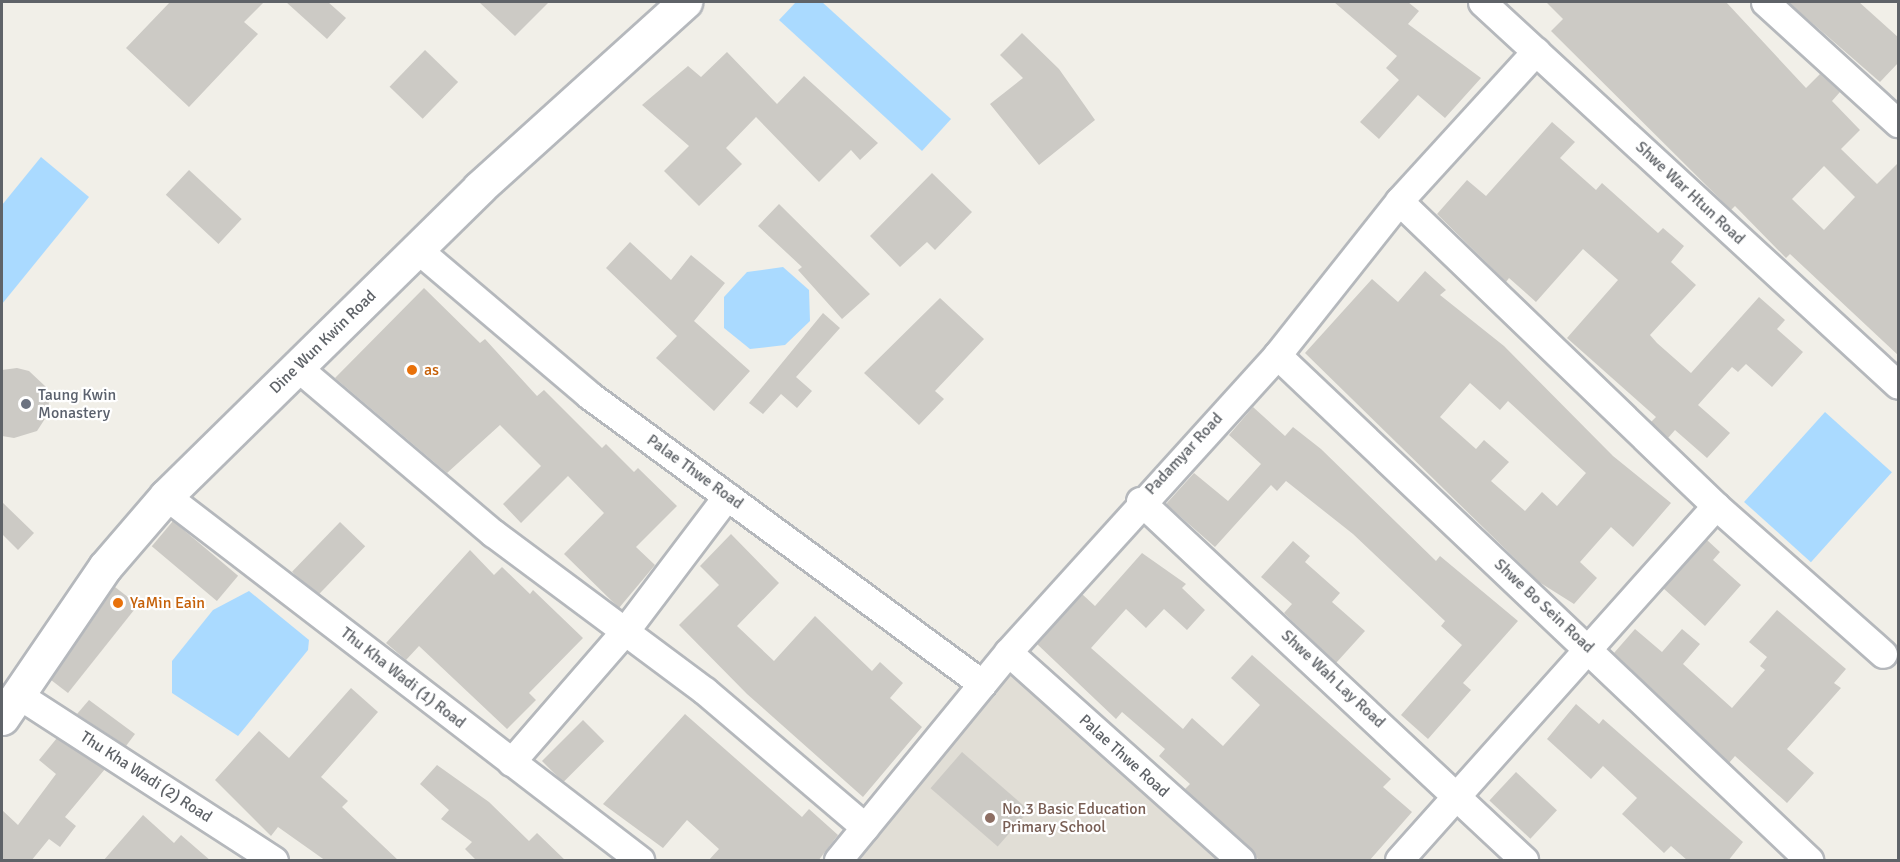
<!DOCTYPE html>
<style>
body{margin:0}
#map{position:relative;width:1900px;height:862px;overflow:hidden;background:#f1efe8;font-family:Signika,sans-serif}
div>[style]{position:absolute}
.education>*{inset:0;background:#e1ded6}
.water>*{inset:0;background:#aadaff;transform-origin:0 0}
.building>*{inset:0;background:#cccac5;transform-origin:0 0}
.roads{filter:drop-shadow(2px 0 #b5b8bc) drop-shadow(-2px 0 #b5b8bc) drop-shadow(0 2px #b5b8bc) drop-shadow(0 -2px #b5b8bc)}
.street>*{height:27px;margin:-13.5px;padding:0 13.5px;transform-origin:13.5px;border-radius:13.5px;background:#fff}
.secondary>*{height:33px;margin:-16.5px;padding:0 16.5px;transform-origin:16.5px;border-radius:16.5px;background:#fff}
.dots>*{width:16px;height:16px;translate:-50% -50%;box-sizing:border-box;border:3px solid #fff;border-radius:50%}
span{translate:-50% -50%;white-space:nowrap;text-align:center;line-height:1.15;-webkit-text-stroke:4.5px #fff;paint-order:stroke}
.street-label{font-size:16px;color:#5f6368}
.food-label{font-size:16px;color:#c56008}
.left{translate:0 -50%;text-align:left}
.worship-label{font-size:16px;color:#5b616d}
.education-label{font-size:16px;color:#785e54}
.frame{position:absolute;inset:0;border:3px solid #5f6368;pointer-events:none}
</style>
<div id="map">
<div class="education">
<i style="clip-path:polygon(1008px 671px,1230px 860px,852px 860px)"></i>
</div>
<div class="water">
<i style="clip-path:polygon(796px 2px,822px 2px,951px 119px,922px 151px,779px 20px)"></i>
<i style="clip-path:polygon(41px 157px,89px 197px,2px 304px,2px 205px)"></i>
<i style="clip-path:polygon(783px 267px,809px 290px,810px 321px,785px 345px,750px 349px,724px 328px,724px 297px,747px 272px)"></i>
<i style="left:1825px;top:412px;width:90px;height:121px;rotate:42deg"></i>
<i style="clip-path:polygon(249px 591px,309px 640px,308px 650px,238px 736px,172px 693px,172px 661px,213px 610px)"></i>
</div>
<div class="building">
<i style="clip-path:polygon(170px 2px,264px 2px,244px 22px,258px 34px,189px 107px,126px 48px)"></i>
<i style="clip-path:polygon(286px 2px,328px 2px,346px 18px,327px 39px)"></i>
<i style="clip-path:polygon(479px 2px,549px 2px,515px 36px)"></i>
<i style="clip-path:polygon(1334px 2px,1408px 2px,1419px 11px,1408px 24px,1481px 78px,1445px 118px,1418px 95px,1379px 139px,1360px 122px,1399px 80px,1386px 68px,1397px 56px)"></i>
<i style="clip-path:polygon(evenodd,1546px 2px,1726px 2px,1806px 88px,1820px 74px,1840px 92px,1832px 101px,1860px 130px,1841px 149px,1877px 184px,1899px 162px,1899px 356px,1790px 254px,1786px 258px,1735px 206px,1731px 210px,1725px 204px,1551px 31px,1563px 19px,1546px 2px,1824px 166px,1855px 197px,1824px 230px,1792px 199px,1824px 166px)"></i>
<i style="clip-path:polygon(1788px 2px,1859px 2px,1899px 38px,1899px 62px,1880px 82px)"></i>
<i style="clip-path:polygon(1022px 33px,1059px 69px,1095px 120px,1039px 165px,990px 104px,1023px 78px,1000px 55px)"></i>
<i style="left:425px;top:50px;width:46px;height:51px;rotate:44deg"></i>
<i style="clip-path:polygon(727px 52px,777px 104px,804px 76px,878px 143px,860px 160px,851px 150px,819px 182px,756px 117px,726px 148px,742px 164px,699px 206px,664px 171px,689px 146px,642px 105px,688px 66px,701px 77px)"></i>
<i style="clip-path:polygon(1552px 122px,1575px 142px,1560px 158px,1596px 190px,1602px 183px,1658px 233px,1663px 228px,1684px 246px,1671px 262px,1696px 285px,1650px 335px,1657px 343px,1691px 373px,1759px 297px,1785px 320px,1777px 329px,1803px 352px,1772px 387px,1746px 364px,1738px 372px,1732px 367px,1698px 405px,1730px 433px,1707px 458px,1675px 430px,1668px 438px,1651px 422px,1656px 417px,1567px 338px,1618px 280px,1583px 249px,1536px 302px,1509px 278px,1506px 282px,1437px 214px,1467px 180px,1486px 196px)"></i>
<i style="left:189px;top:170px;width:72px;height:34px;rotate:43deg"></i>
<i style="clip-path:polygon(932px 173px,972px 212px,935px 250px,927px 242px,900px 267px,870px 236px)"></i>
<i style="clip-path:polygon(779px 204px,870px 294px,842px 319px,798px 270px,802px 267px,758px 226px)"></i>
<i style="clip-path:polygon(630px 242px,671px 280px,691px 255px,725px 283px,694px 321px,750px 371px,714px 411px,656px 358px,677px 336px,606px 268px)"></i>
<i style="clip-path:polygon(evenodd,1425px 271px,1446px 290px,1440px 295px,1504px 346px,1613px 456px,1671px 503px,1633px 547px,1611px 527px,1580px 562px,1597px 578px,1574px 604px,1539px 582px,1305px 353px,1372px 279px,1398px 302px,1425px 271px,1470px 383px,1500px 410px,1508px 401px,1586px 473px,1557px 506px,1542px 492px,1525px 511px,1491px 481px,1509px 462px,1484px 440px,1476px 449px,1440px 417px,1470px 383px)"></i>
<i style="clip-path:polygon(424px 288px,480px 343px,485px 339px,537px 396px,544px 390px,602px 448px,606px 444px,634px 472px,638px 468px,677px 506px,636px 547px,655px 565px,619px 608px,564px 554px,604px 513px,568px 476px,521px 523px,503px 504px,541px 466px,500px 425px,447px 473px,335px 378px)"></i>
<i style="clip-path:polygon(940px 298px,984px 339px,935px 391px,944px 399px,919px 425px,864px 373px)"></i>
<i style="clip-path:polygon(823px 313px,840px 328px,796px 377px,812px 391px,797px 408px,781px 394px,763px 414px,749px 403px)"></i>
<i style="clip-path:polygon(17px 368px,29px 371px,46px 387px,50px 411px,37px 431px,14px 438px,2px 436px,2px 370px)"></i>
<i style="clip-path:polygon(1253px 407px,1285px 436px,1293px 427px,1321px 449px,1436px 561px,1440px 556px,1518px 621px,1463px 683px,1471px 690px,1428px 739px,1401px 715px,1462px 645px,1441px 626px,1445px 621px,1353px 534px,1286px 481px,1277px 491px,1271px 485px,1215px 547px,1166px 504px,1194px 473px,1228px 501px,1261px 464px,1229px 435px)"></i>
<i style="clip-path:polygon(2px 502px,34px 533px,18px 550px,2px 534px)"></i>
<i style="left:173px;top:521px;width:85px;height:33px;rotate:40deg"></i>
<i style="left:340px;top:522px;width:35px;height:69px;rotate:44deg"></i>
<i style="clip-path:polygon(731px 534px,779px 583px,737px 626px,774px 661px,815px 616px,872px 671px,880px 662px,903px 683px,890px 698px,922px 727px,863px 797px,747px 694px,679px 625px,719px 585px,700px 566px)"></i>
<i style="clip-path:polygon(1707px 540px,1720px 552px,1713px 560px,1741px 585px,1705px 626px,1663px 588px)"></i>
<i style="clip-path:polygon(1293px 541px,1310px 556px,1305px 562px,1340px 593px,1332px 602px,1365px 631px,1336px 663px,1284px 613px,1292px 604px,1261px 577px)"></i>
<i style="clip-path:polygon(470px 550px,494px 575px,502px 567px,530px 594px,533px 590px,583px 638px,529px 693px,536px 700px,507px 729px,419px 646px,406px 660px,386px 643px)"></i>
<i style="clip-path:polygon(1142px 553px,1186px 584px,1182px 588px,1205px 610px,1187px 630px,1164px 609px,1146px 628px,1126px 609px,1091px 648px,1183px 729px,1192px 718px,1223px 746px,1260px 705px,1231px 678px,1252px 655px,1391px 779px,1383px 787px,1412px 812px,1369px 861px,1260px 861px,1185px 789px,1190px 784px,1159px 756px,1165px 749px,1122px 712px,1116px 719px,1037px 644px,1082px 594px,1095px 606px)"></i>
<i style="clip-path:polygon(115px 587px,138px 605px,68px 693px,51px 680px)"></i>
<i style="clip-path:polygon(1777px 610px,1846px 669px,1834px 683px,1841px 688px,1787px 749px,1814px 773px,1787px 803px,1735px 756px,1729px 763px,1614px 653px,1635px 629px,1662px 652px,1682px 629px,1700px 644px,1683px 664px,1732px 708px,1765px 670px,1760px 666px,1767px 657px,1749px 642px)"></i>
<i style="clip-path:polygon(351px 688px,378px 712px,321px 777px,348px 801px,342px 807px,399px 861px,326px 861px,278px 827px,271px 836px,215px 780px,259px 731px,289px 758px)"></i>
<i style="clip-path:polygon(89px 700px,135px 734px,126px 746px,77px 714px)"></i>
<i style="clip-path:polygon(1576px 704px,1599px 724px,1603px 719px,1743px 842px,1728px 861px,1688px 861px,1671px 846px,1664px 853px,1622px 814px,1637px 798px,1603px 766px,1591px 779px,1547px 739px)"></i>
<i style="clip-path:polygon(685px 714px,802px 817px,809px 809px,838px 835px,818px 861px,708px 861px,719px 849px,687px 820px,663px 848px,603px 804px)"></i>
<i style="left:583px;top:720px;width:30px;height:58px;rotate:45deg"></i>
<i style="clip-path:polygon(57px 738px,105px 769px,65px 817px,76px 826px,60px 847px,49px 839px,31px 861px,2px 861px,2px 810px,18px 825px,56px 774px,39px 760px)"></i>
<i style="left:962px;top:752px;width:89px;height:48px;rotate:41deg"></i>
<i style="clip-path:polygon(437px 765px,489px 802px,529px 841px,537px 833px,566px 861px,477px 861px,465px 849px,472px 842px,441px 819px,449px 810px,420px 784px)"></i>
<i style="left:1516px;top:772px;width:56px;height:39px;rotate:43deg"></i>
<i style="clip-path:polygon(143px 815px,174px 843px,181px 835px,211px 861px,103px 861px)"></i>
</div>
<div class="roads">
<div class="street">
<i style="left:1482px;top:2px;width:565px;rotate:42.63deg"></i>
<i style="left:1765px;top:2px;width:180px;rotate:42.3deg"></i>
<i style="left:1399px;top:201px;width:440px;rotate:43.9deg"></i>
<i style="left:1716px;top:506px;width:223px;rotate:41.5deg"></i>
<i style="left:417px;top:249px;width:226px;rotate:40.3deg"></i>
<i style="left:589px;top:395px;width:488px;rotate:36.3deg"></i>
<i style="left:1277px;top:355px;width:734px;rotate:43.51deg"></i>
<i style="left:297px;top:367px;width:257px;rotate:40.3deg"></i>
<i style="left:493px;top:533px;width:264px;rotate:36.7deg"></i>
<i style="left:705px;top:691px;width:210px;rotate:40.4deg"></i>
<i style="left:166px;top:496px;width:598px;rotate:37.52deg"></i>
<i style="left:1140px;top:501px;width:526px;rotate:43.07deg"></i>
<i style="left:1008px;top:652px;width:312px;rotate:41.8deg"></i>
<i style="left:17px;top:694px;width:306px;rotate:32.9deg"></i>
<i style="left:511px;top:762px;width:174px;rotate:-49deg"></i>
<i style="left:625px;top:631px;width:169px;rotate:-52.9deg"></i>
<i style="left:838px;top:860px;width:269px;rotate:-50.7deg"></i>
<i style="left:1008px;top:652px;width:401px;rotate:-47.8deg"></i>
<i style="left:1277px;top:355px;width:196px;rotate:-51.6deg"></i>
<i style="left:1399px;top:201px;width:203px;rotate:-47.6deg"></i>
<i style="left:1399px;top:860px;width:475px;rotate:-48.2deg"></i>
</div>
<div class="secondary">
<i style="left:2px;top:718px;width:183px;rotate:-55.7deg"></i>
<i style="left:105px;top:567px;width:94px;rotate:-49.3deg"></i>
<i style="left:166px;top:496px;width:439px;rotate:-44.5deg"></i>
<i style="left:479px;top:188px;width:278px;rotate:-42.1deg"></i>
</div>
</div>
<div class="dots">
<i style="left:412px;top:370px;background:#e8710a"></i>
<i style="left:26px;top:404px;background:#6b7280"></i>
<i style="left:118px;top:603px;background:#e8710a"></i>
<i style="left:990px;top:818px;background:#8d6e63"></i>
</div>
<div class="street-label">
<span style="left:1690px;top:193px;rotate:43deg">Shwe War Htun Road</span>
<span style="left:323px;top:342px;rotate:-44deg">Dine Wun Kwin Road</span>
<span style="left:1184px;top:454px;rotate:-47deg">Padamyar Road</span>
<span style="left:695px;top:472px;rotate:36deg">Palae Thwe Road</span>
<span style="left:1544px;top:606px;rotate:43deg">Shwe Bo Sein Road</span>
<span style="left:403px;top:678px;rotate:38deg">Thu Kha Wadi (1) Road</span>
<span style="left:1333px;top:679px;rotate:43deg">Shwe Wah Lay Road</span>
<span style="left:1124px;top:756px;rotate:42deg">Palae Thwe Road</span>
<span style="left:146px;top:777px;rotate:33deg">Thu Kha Wadi (2) Road</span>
</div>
<div class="food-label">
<span class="left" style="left:424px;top:370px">as</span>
<span class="left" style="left:130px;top:603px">YaMin Eain</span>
</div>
<div class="worship-label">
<span class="left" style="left:38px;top:404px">Taung Kwin<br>Monastery</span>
</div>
<div class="education-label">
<span class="left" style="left:1002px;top:818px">No.3 Basic Education<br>Primary School</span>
</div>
<div class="frame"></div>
</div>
